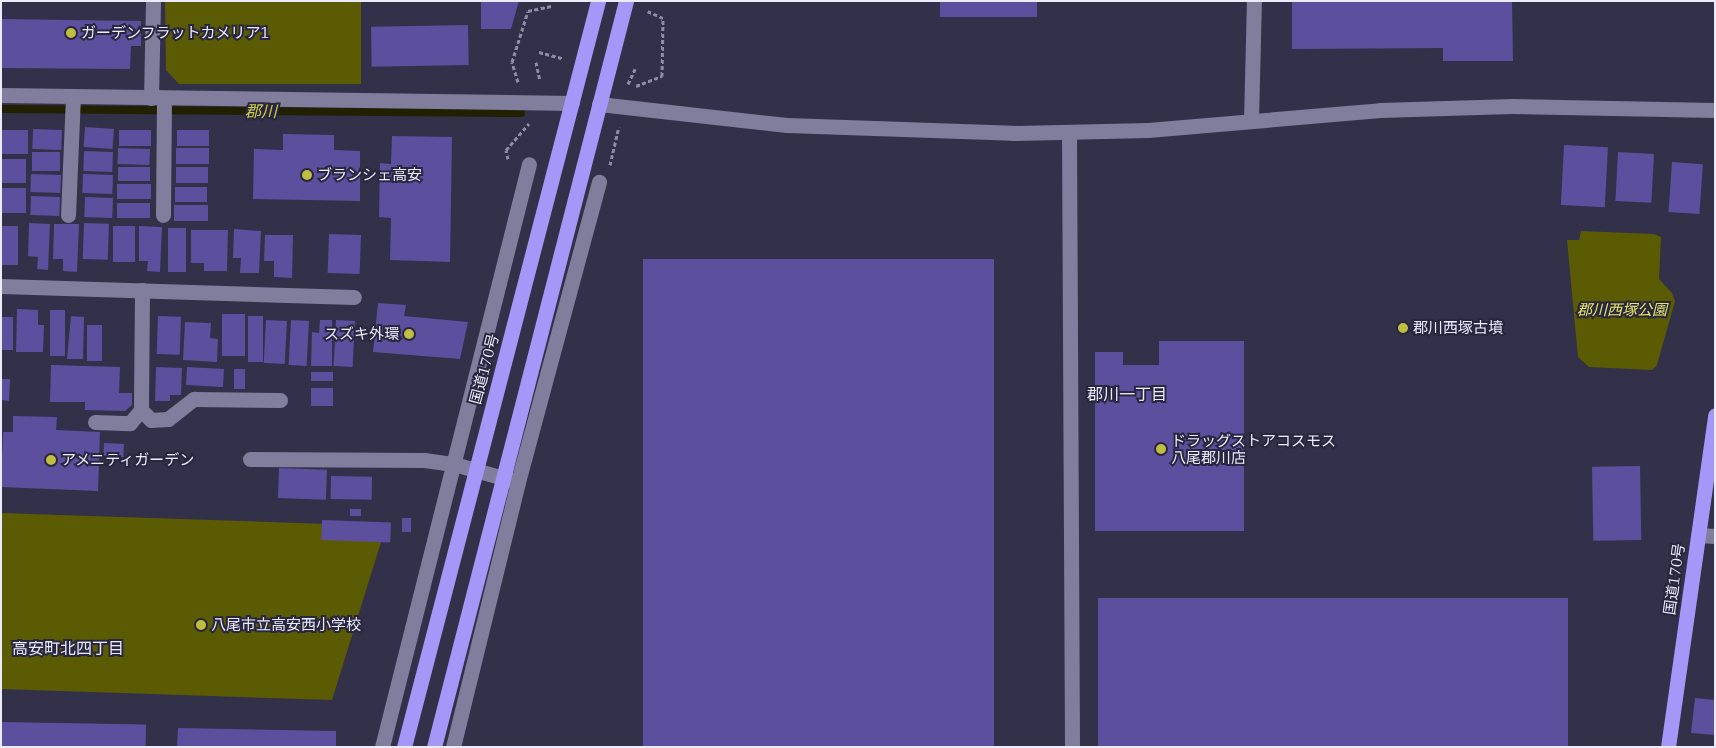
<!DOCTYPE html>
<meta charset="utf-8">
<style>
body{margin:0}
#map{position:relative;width:1716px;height:748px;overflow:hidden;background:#33304a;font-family:"IBM Plex Serif","Noto Sans JP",serif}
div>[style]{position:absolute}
.green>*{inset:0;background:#5b5b04}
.stream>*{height:8px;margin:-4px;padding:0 4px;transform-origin:4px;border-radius:4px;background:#212101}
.building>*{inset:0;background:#5c4f9e;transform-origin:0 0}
.path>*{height:3px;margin-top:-1.5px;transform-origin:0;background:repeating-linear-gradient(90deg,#8f8da3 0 4px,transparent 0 6.5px)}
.minor>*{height:15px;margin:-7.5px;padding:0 7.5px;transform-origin:7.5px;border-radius:7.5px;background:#807e9c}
.highway>*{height:15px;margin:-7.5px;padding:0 7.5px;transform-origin:7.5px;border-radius:7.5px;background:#a497f8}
.dots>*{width:14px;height:14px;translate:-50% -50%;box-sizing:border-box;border:2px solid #29263f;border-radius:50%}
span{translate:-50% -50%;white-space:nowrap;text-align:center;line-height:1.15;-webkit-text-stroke:4px #29263f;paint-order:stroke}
.poi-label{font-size:15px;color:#ecebfc}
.left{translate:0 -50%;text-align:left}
.right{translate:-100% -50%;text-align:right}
.park-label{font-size:15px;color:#e7e662;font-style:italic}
.street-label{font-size:15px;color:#ecebfc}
.water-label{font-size:16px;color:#d0cf48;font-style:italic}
.neighbourhood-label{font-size:16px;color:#ecebfc}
.frame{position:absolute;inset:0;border:2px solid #ecebfc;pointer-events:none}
</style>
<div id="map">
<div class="green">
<i style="clip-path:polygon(165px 1px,361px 1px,361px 84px,179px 84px,166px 70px)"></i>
<i style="clip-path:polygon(1581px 231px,1654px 234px,1661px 237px,1659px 279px,1672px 293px,1675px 301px,1657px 365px,1652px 370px,1589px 367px,1578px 357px,1567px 240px,1579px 240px)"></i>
<i style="clip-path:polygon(1px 513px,386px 526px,332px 700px,1px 689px)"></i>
</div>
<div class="stream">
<i style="left:1px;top:109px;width:520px;rotate:0.44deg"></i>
</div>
<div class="building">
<i style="clip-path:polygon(481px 1px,519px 1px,511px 29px,481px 29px)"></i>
<i style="left:940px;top:1px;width:97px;height:16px"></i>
<i style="clip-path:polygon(1292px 1px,1512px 1px,1513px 61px,1443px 61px,1443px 48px,1292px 49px)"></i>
<i style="clip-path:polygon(1px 19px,141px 21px,141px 46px,131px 46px,130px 69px,1px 68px)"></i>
<i style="left:468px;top:25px;width:40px;height:97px;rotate:89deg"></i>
<i style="left:85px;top:127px;width:29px;height:20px;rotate:4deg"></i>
<i style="left:33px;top:129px;width:29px;height:20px;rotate:2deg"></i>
<i style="left:1px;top:130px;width:27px;height:24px"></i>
<i style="left:119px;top:130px;width:32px;height:16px"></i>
<i style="left:177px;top:130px;width:32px;height:16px"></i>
<i style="clip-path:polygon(283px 134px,334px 135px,334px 150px,360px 151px,360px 201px,253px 199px,254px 149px,283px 150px)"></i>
<i style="clip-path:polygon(392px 136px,452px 137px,450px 262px,390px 260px,391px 218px,379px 217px,380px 163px,391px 164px)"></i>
<i style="left:1564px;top:145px;width:44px;height:60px;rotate:3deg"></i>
<i style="left:118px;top:148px;width:32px;height:16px;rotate:2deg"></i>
<i style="left:176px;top:148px;width:33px;height:16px"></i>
<i style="left:84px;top:151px;width:29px;height:20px;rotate:2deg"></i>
<i style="left:32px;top:152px;width:28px;height:19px"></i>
<i style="left:1618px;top:152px;width:36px;height:49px;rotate:3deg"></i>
<i style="left:1px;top:159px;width:25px;height:24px"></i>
<i style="left:1672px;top:162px;width:31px;height:50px;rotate:4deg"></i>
<i style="left:118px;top:167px;width:32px;height:14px"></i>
<i style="left:176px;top:167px;width:32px;height:16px"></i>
<i style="left:31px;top:174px;width:30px;height:18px;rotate:2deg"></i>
<i style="left:83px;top:174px;width:30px;height:19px;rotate:2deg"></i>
<i style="left:117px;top:184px;width:34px;height:15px"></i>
<i style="left:175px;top:187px;width:32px;height:15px"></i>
<i style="left:1px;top:188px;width:25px;height:25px"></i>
<i style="left:31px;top:196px;width:29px;height:19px;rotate:2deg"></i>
<i style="left:85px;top:197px;width:28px;height:20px;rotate:2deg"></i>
<i style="left:117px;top:203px;width:33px;height:15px"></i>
<i style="left:174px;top:205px;width:34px;height:16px"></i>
<i style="clip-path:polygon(29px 223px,50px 224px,48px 270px,37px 269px,38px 257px,28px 256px)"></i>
<i style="left:84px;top:223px;width:25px;height:36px;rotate:2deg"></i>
<i style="clip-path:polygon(54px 224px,79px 224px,77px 272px,63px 271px,63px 259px,53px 259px)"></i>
<i style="left:1px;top:226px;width:17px;height:39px"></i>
<i style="left:113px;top:226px;width:22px;height:36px"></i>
<i style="clip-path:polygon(139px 226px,162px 227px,160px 272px,147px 271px,148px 261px,139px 261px)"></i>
<i style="left:168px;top:228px;width:18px;height:44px"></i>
<i style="clip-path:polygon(234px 229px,261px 231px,259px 273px,240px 273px,241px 258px,233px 258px)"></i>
<i style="clip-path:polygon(191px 230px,228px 230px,227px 271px,204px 271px,204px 263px,191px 263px)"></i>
<i style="left:329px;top:234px;width:32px;height:39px;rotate:2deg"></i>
<i style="clip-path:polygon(265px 235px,293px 235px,292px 278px,274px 277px,274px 261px,264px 261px)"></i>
<i style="left:994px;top:259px;width:488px;height:351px;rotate:90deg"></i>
<i style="clip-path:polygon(378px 303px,406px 305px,404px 316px,468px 322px,460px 359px,373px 352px)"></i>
<i style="clip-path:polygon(17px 309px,38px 310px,38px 325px,44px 325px,43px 352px,16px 352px)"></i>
<i style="left:50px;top:310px;width:15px;height:46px"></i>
<i style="left:222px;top:314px;width:23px;height:42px"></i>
<i style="clip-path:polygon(71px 316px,84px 317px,83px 359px,67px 359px)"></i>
<i style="left:158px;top:316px;width:23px;height:38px;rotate:2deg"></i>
<i style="left:248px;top:316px;width:15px;height:46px"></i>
<i style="left:1px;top:317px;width:12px;height:33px"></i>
<i style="left:266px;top:320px;width:21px;height:43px;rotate:3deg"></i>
<i style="left:291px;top:320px;width:18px;height:45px;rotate:3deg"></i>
<i style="clip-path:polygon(320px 320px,332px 320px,332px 366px,311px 366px,312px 332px,319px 333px)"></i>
<i style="left:336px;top:320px;width:19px;height:46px;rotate:3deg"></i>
<i style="clip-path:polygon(185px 322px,211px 323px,210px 338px,218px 339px,217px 362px,183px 360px)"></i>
<i style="left:87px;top:325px;width:15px;height:36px"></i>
<i style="clip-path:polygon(1159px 341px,1244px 341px,1244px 531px,1095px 531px,1095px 352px,1123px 352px,1123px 365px,1159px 365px)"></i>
<i style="clip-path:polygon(51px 365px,120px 367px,119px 393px,132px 393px,132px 405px,125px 411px,85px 410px,85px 402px,50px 402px)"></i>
<i style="clip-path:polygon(156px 367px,182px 368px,181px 395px,170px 395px,170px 401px,155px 401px)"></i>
<i style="left:187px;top:367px;width:37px;height:18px;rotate:3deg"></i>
<i style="left:234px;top:369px;width:11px;height:20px"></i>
<i style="left:311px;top:372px;width:22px;height:9px"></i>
<i style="clip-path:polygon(1px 379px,10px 379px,9px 401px,1px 400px)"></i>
<i style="left:311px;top:388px;width:22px;height:18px"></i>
<i style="clip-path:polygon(13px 416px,57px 417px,56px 430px,100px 432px,98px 491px,1px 487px,3px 432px,13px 432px)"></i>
<i style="left:104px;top:443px;width:20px;height:13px;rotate:3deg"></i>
<i style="left:1640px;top:466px;width:74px;height:48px;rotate:89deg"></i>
<i style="left:279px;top:468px;width:48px;height:30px;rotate:2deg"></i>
<i style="left:331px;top:476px;width:41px;height:23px;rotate:1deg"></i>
<i style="left:350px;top:509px;width:11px;height:7px"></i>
<i style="left:402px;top:518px;width:9px;height:14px"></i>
<i style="left:322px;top:520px;width:69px;height:20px;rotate:2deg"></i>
<i style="left:1568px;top:598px;width:149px;height:470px;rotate:90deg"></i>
<i style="clip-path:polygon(1695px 698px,1715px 700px,1715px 735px,1691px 733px)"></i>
<i style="left:1px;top:722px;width:145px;height:25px;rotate:1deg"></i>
<i style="clip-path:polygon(178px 728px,336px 731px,336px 747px,177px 747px)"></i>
</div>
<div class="path">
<i style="left:539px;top:52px;width:24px;rotate:15deg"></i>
<i style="left:536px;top:62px;width:19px;rotate:78deg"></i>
<i style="left:518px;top:82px;width:21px;rotate:-107deg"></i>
<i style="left:512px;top:62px;width:53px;rotate:-72.6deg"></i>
<i style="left:528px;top:11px;width:25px;rotate:-12deg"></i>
<i style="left:628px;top:84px;width:17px;rotate:-65deg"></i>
<i style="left:636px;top:86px;width:28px;rotate:-21deg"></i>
<i style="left:662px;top:76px;width:58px;rotate:-89deg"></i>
<i style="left:663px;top:18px;width:17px;rotate:-156deg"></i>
<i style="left:508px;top:159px;width:9px;rotate:-103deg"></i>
<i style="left:506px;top:150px;width:35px;rotate:-49deg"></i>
<i style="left:610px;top:165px;width:39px;rotate:-77deg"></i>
</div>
<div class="minor">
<i style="left:1px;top:95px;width:571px;rotate:0.8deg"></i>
<i style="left:151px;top:98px;width:97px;rotate:-88.8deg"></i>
<i style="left:599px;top:104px;width:189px;rotate:6.4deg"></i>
<i style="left:787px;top:125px;width:225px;rotate:2deg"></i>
<i style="left:1012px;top:133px;width:136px;rotate:-1.3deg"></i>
<i style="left:1148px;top:130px;width:233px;rotate:-4.9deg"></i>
<i style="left:1380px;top:110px;width:132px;rotate:-1.7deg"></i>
<i style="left:1512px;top:106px;width:203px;rotate:1.1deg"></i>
<i style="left:1251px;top:121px;width:120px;rotate:-88.6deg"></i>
<i style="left:1069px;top:132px;width:615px;rotate:89.72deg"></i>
<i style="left:68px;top:215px;width:119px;rotate:-87.6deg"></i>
<i style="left:163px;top:215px;width:117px;rotate:-89.5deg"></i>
<i style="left:1px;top:286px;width:353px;rotate:1.8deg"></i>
<i style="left:142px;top:290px;width:120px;rotate:90.5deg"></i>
<i style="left:141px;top:410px;width:14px;rotate:45deg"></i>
<i style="left:151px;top:420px;width:17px;rotate:-3deg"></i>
<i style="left:168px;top:419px;width:33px;rotate:-38deg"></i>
<i style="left:194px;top:399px;width:86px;rotate:0.7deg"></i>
<i style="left:95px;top:422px;width:35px;rotate:2deg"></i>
<i style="left:130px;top:423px;width:17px;rotate:-50deg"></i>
<i style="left:250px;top:459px;width:174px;rotate:0.3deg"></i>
<i style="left:424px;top:460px;width:30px;rotate:8deg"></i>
<i style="left:454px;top:464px;width:62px;rotate:15.8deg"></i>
<i style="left:1698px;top:535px;width:17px;rotate:3deg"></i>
<i style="left:382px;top:747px;width:601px;rotate:-75.85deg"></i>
<i style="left:453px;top:747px;width:273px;rotate:-76.2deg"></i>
<i style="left:518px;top:482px;width:311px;rotate:-74.9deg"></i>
</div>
<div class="highway">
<i style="left:404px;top:747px;width:771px;rotate:-75.42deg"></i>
<i style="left:434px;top:747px;width:770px;rotate:-75.57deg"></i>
<i style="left:1668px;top:747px;width:335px;rotate:-81.9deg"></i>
</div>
<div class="dots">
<i style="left:71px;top:33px;background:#bfbe41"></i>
<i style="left:307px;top:175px;background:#bfbe41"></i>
<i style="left:1403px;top:328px;background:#bfbe41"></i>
<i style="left:409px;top:334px;background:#bfbe41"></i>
<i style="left:1161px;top:449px;background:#bfbe41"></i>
<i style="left:51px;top:460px;background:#bfbe41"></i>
<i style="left:201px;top:625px;background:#bfbe41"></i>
</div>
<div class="poi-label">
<span class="left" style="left:81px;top:33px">ガーデンフラットカメリア1</span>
<span class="left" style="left:317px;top:175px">ブランシェ高安</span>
<span class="left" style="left:1413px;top:328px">郡川西塚古墳</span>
<span class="right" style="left:399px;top:334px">スズキ外環</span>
<span class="left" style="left:1171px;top:449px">ドラッグストアコスモス<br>八尾郡川店</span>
<span class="left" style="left:61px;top:460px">アメニティガーデン</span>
<span class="left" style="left:211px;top:625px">八尾市立高安西小学校</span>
</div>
<div class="park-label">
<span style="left:1622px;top:310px">郡川西塚公園</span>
</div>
<div class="street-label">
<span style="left:484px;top:369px;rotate:-75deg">国道170号</span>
<span style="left:1674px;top:579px;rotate:-82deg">国道170号</span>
</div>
<div class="water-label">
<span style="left:261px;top:111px">郡川</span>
</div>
<div class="neighbourhood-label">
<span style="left:1127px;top:394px">郡川一丁目</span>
<span style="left:68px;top:648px">高安町北四丁目</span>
</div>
<div class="frame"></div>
</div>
